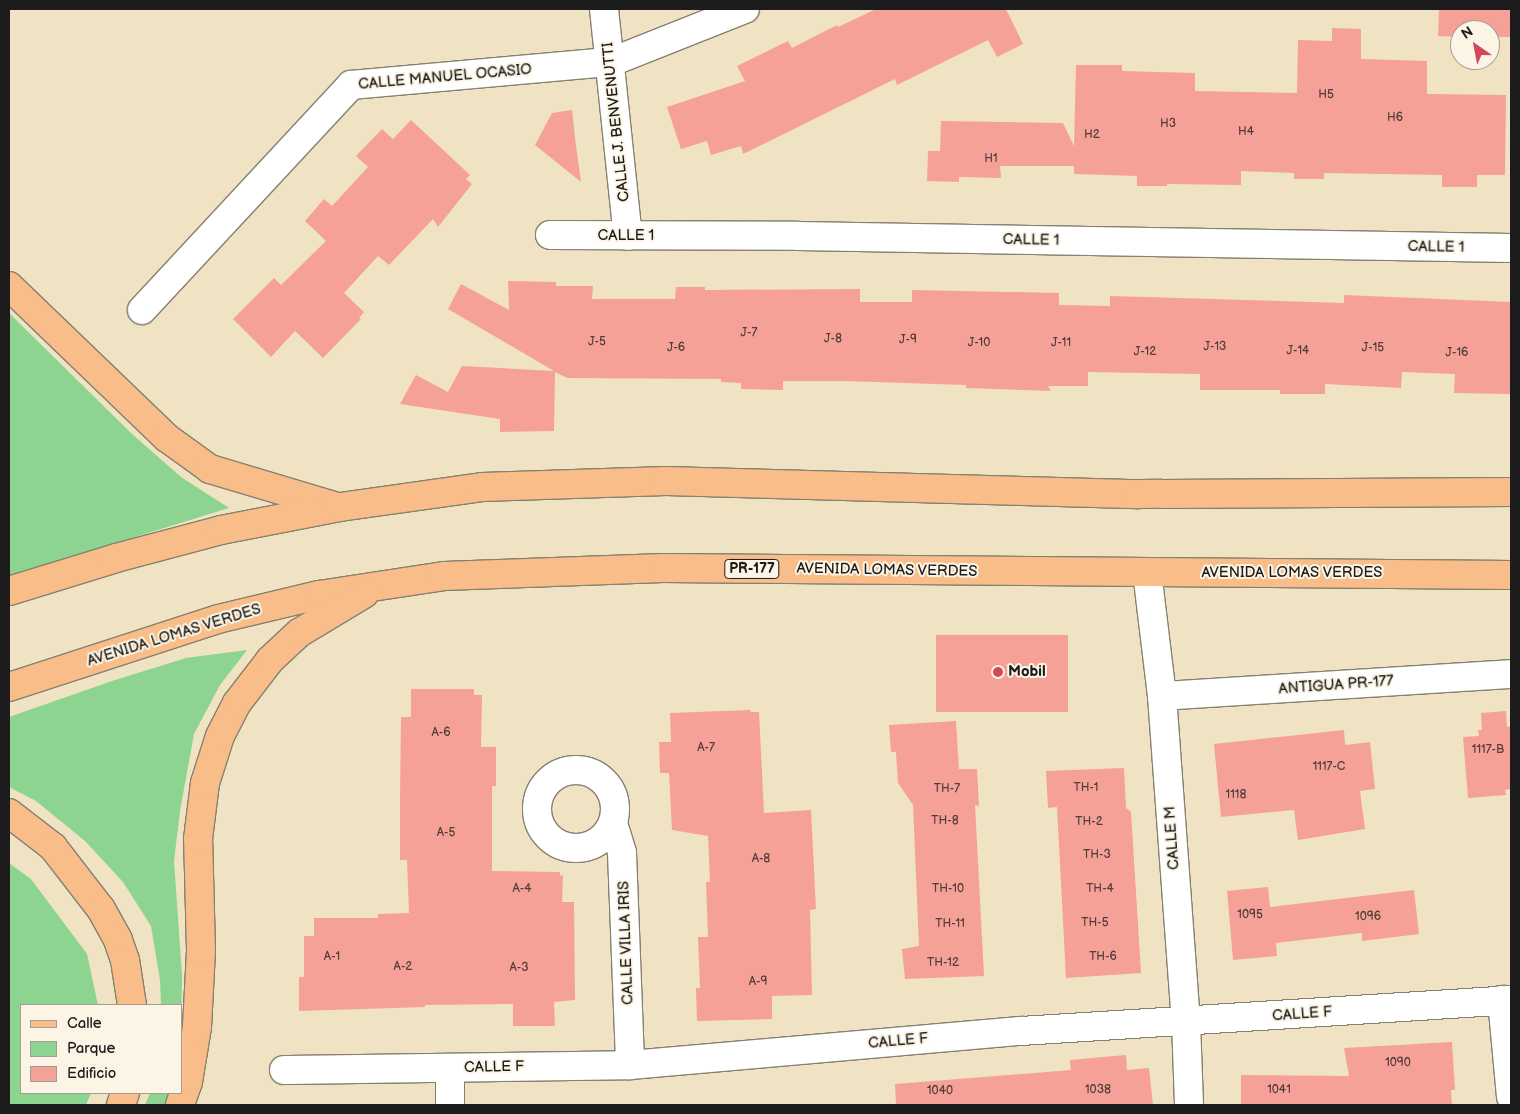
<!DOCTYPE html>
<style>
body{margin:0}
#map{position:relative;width:1520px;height:1114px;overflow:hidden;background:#f0e3c3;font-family:"Balsamiq Sans",sans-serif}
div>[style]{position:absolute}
.green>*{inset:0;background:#8cd48f}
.building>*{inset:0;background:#f5a197;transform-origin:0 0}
.roads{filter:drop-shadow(1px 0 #868070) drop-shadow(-1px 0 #868070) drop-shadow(0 1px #868070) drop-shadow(0 -1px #868070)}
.street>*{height:28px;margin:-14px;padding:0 14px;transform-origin:14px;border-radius:14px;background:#fff}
.street>.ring{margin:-14px;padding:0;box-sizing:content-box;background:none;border:28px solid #fff;border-radius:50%}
.primary>*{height:28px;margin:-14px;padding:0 14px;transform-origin:14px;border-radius:14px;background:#f8bd89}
.highway>*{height:28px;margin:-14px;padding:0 14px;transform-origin:14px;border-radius:14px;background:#f8bd89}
.dots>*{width:14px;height:14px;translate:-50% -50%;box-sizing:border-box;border:2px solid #fcf5e5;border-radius:50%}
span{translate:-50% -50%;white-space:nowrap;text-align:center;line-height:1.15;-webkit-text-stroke:4px #fcf5e5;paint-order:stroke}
.number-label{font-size:12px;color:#523d3b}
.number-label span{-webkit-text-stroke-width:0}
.shield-label span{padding:1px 4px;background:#fcf5e5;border:1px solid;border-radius:4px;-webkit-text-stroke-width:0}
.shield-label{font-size:14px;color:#1c1c1c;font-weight:700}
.street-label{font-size:15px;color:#1c1c1c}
.poi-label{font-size:15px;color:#1c1c1c;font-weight:700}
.left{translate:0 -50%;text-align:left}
.frame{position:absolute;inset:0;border:10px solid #1c1c1c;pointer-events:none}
.legend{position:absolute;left:20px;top:1004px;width:162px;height:90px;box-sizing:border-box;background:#fcf5e5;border:1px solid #a29e95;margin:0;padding:6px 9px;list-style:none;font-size:15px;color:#1c1c1c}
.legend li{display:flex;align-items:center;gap:10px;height:25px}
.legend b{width:25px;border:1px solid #a29e95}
.north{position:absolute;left:1450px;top:20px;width:50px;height:50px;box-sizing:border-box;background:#fcf5e5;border:1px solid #a29e95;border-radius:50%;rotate:327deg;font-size:14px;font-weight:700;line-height:20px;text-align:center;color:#1c1c1c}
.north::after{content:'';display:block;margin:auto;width:18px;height:22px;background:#d1495b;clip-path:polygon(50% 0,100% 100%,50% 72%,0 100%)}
</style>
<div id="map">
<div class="green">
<i style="clip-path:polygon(9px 313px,132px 434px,181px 477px,229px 508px,9px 576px)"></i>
<i style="clip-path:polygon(247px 650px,220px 685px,194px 734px,180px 811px,174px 861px,182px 975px,181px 1035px,181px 1005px,161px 1005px,160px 980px,151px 926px,123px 882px,85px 841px,36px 801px,9px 787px,9px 717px,112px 681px,186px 658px)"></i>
<i style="clip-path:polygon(9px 863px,31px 879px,87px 954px,98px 1005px,21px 1005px,21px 1093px,91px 1093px,86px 1105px,9px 1105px)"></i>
<i style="clip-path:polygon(150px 1093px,176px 1093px,171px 1105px,145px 1105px)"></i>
</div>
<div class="building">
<i style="clip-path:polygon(876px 9px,1006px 9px,1023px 44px,997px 57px,988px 40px,897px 85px,895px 79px,743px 154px,741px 146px,711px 155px,707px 141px,681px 149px,667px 107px,745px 81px,737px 66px,788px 41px,792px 48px,837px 25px,838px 27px)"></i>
<i style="clip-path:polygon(1439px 9px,1511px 9px,1511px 37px,1490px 37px,1490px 30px,1460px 30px,1460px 37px,1438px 36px)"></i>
<i style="clip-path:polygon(1332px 28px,1361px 29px,1361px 59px,1427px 61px,1427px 94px,1506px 95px,1505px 175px,1477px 175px,1477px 187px,1442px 187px,1442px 175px,1324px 173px,1324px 179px,1294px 179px,1294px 173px,1241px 171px,1241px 185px,1167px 184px,1167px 186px,1137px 186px,1137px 176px,1074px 174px,1074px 166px,1000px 166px,1001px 178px,959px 177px,959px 182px,927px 181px,928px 151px,940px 151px,941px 121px,1063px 123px,1074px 146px,1076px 65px,1122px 65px,1122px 71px,1195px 73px,1195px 91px,1297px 93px,1298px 40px,1332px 41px)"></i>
<i style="clip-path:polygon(572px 110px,575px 138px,581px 182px,535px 145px,552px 113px)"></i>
<i style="clip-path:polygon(411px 120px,470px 175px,466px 179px,472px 184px,438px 227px,433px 219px,389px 265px,378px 256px,344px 293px,364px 312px,359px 318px,361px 319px,323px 358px,295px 331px,271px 357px,233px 319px,274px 278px,281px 285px,326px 241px,305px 221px,324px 199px,332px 206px,368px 167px,356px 156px,382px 129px,393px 139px)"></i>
<i style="clip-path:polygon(508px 281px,556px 282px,556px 286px,593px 286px,592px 299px,675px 299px,676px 287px,705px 287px,705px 290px,860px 289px,860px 302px,912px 302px,912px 290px,1059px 293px,1059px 305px,1110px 306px,1110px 296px,1344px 303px,1344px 295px,1511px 302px,1511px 394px,1454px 393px,1455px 374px,1402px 372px,1401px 388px,1325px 384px,1325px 394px,1280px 394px,1280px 390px,1200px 390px,1200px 374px,1088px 372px,1088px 386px,1048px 386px,1051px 391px,966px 388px,966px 385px,844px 381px,783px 381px,783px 390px,741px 389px,741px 383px,721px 382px,721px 379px,567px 378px,555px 372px,554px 431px,500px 432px,500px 419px,400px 404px,416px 375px,448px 392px,462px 366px,554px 371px,448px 309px,461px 284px,509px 310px)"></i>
<i style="left:936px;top:635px;width:132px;height:77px"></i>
<i style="clip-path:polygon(411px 689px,474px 689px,474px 695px,482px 695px,481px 747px,496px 747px,496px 786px,492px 786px,492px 871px,560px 872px,560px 876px,563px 875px,562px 902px,574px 902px,575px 1000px,554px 1002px,555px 1026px,513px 1026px,513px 1004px,425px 1005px,425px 1007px,299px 1011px,299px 977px,304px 977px,304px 936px,314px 936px,314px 918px,378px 918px,378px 914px,409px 913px,407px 860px,400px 860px,400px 796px,401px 717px,411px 717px)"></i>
<i style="clip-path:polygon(750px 710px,751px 712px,759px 712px,764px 813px,811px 810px,816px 909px,810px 910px,812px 995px,772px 996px,772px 1019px,697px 1021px,696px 988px,700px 988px,698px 937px,708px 937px,706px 882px,710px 882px,708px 836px,672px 830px,669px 773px,660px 773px,659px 742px,671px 742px,670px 713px)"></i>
<i style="clip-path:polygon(1506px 711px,1507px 727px,1511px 726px,1511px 789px,1505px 790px,1506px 795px,1468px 798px,1463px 737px,1479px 736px,1478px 730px,1482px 730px,1481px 713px)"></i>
<i style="clip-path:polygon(956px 721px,959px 769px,977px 769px,979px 806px,975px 805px,984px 976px,905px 979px,902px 949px,919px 946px,913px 805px,898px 783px,896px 752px,891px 752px,889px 725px)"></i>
<i style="clip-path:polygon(1344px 730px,1345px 745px,1370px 742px,1375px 789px,1360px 791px,1365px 829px,1298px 840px,1294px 810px,1221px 817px,1214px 744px)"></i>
<i style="clip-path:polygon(1124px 768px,1126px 808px,1131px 812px,1141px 973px,1066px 978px,1057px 807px,1048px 808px,1046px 771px)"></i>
<i style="clip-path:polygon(1268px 887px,1270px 907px,1414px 890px,1419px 934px,1362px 941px,1362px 933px,1276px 943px,1277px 956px,1233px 960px,1227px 891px)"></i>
<i style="clip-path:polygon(1452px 1042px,1455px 1090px,1451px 1090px,1452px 1105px,1241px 1105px,1241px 1075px,1349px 1076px,1344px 1048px)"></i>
<i style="clip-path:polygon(1126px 1055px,1127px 1070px,1149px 1068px,1153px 1105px,896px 1105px,895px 1084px,1071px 1070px,1070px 1060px)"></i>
</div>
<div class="roads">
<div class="street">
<i style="left:604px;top:9px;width:228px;rotate:84deg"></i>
<i style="left:550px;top:235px;width:248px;rotate:0.2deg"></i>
<i style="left:798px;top:236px;width:713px;rotate:0.96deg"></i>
<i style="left:142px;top:310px;width:307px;rotate:-47.1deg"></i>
<i style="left:351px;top:85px;width:261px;rotate:-5.1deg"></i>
<i style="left:611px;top:62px;width:144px;rotate:-21.6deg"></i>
<i style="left:1147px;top:572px;width:125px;rotate:83.1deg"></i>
<i style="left:1162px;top:696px;width:327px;rotate:85.8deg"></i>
<i style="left:1186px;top:1022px;width:83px;rotate:87.9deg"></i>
<i style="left:1162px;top:696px;width:350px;rotate:-3.6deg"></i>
<i class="ring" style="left:537px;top:770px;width:50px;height:50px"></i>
<i style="left:613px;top:823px;width:31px;rotate:73deg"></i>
<i style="left:622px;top:853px;width:212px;rotate:87.8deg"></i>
<i style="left:1502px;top:1000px;width:97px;rotate:84.7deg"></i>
<i style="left:450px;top:1068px;width:37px;rotate:90deg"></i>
<i style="left:284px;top:1070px;width:346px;rotate:-0.8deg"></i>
<i style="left:630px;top:1065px;width:392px;rotate:-5deg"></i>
<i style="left:1021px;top:1031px;width:491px;rotate:-3.6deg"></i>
</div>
<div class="primary">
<i style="left:9px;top:286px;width:219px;rotate:43.9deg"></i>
<i style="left:167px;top:438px;width:53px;rotate:35.8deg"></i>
<i style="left:210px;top:469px;width:129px;rotate:16.6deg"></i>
<i style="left:9px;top:591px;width:112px;rotate:-17.1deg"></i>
<i style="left:116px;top:558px;width:109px;rotate:-14.9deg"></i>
<i style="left:221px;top:530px;width:121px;rotate:-10.9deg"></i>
<i style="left:340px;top:507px;width:143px;rotate:-8deg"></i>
<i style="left:482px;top:487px;width:184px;rotate:-1.9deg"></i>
<i style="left:666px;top:481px;width:473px;rotate:1.6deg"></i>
<i style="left:1139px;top:494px;width:372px;rotate:-0.3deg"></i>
<i style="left:9px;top:687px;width:220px;rotate:-18deg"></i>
<i style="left:218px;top:619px;width:104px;rotate:-13.4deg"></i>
<i style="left:319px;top:595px;width:126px;rotate:-8.6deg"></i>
<i style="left:444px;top:576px;width:219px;rotate:-2.1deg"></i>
<i style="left:663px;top:568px;width:848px;rotate:0.47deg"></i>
<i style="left:180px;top:1105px;width:24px;rotate:-71deg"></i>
<i style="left:188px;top:1082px;width:56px;rotate:-80.7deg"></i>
<i style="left:197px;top:1027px;width:77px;rotate:-87deg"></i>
<i style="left:201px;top:950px;width:111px;rotate:-91.5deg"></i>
<i style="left:198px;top:839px;width:56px;rotate:-82.9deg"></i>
<i style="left:205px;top:783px;width:49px;rotate:-72.3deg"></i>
<i style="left:220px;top:736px;width:37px;rotate:-63deg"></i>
<i style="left:237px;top:703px;width:54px;rotate:-52.5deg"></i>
<i style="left:270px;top:660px;width:40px;rotate:-43deg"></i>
<i style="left:299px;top:633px;width:76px;rotate:-31deg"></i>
</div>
<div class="highway">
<i style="left:9px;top:813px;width:56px;rotate:37.7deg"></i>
<i style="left:53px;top:847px;width:78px;rotate:52.3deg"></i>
<i style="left:101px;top:909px;width:35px;rotate:61deg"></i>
<i style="left:118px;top:940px;width:21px;rotate:71deg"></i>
<i style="left:125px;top:960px;width:46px;rotate:81.2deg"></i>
<i style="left:121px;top:1105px;width:13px;rotate:-72deg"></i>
</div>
</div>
<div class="dots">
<i style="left:998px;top:672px;background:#d1495b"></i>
</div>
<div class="number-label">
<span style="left:1326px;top:95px">H5</span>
<span style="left:1395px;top:118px">H6</span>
<span style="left:1168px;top:124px">H3</span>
<span style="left:1246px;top:132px">H4</span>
<span style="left:1092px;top:135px">H2</span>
<span style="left:991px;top:159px">H1</span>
<span style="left:749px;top:333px">J-7</span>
<span style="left:833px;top:339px">J-8</span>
<span style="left:908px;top:340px">J-9</span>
<span style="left:597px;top:342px">J-5</span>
<span style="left:979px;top:343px">J-10</span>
<span style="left:1061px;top:343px">J-11</span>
<span style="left:1215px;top:347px">J-13</span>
<span style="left:676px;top:348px">J-6</span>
<span style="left:1373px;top:348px">J-15</span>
<span style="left:1298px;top:351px">J-14</span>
<span style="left:1145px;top:352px">J-12</span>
<span style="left:1457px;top:353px">J-16</span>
<span style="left:441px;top:733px">A-6</span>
<span style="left:706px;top:748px">A-7</span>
<span style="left:1488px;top:750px">1117-B</span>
<span style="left:1329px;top:767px">1117-C</span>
<span style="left:1086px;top:788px">TH-1</span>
<span style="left:947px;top:789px">TH-7</span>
<span style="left:1236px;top:795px">1118</span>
<span style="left:945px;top:821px">TH-8</span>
<span style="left:1089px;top:822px">TH-2</span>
<span style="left:446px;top:833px">A-5</span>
<span style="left:1097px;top:855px">TH-3</span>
<span style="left:761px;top:859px">A-8</span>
<span style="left:522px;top:889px">A-4</span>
<span style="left:948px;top:889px">TH-10</span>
<span style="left:1100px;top:889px">TH-4</span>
<span style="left:1250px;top:915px">1095</span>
<span style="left:1368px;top:917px">1096</span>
<span style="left:1095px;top:923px">TH-5</span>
<span style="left:950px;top:924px">TH-11</span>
<span style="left:332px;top:957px">A-1</span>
<span style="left:1103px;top:957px">TH-6</span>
<span style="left:943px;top:963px">TH-12</span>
<span style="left:403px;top:967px">A-2</span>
<span style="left:519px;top:968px">A-3</span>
<span style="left:758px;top:982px">A-9</span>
<span style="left:1398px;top:1063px">1090</span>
<span style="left:1098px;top:1090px">1038</span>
<span style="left:1279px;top:1090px">1041</span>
<span style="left:940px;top:1091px">1040</span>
</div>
<div class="shield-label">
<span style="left:752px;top:569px">PR-177</span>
</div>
<div class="street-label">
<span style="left:445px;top:77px;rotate:-5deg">CALLE MANUEL OCASIO</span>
<span style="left:616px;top:122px;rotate:-96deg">CALLE J. BENVENUTTI</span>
<span style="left:626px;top:236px">CALLE 1</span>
<span style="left:1031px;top:240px;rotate:1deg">CALLE 1</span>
<span style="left:1436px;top:247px;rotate:1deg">CALLE 1</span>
<span style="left:887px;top:570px;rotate:1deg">AVENIDA LOMAS VERDES</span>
<span style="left:1292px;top:573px">AVENIDA LOMAS VERDES</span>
<span style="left:174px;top:635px;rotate:-17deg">AVENIDA LOMAS VERDES</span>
<span style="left:1336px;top:685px;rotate:-4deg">ANTIGUA PR-177</span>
<span style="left:1172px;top:838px;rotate:-94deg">CALLE M</span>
<span style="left:626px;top:943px;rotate:-92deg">CALLE VILLA IRIS</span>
<span style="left:1302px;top:1014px;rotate:-4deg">CALLE F</span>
<span style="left:898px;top:1041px;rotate:-5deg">CALLE F</span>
<span style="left:494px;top:1067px;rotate:-1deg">CALLE F</span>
</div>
<div class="poi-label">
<span class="left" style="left:1008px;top:672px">Mobil</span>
</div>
<div class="frame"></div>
<ul class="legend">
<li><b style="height:6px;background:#f8bd89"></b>Calle</li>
<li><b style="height:14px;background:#8cd48f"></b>Parque</li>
<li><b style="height:14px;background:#f5a197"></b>Edificio</li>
</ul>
<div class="north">N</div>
</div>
